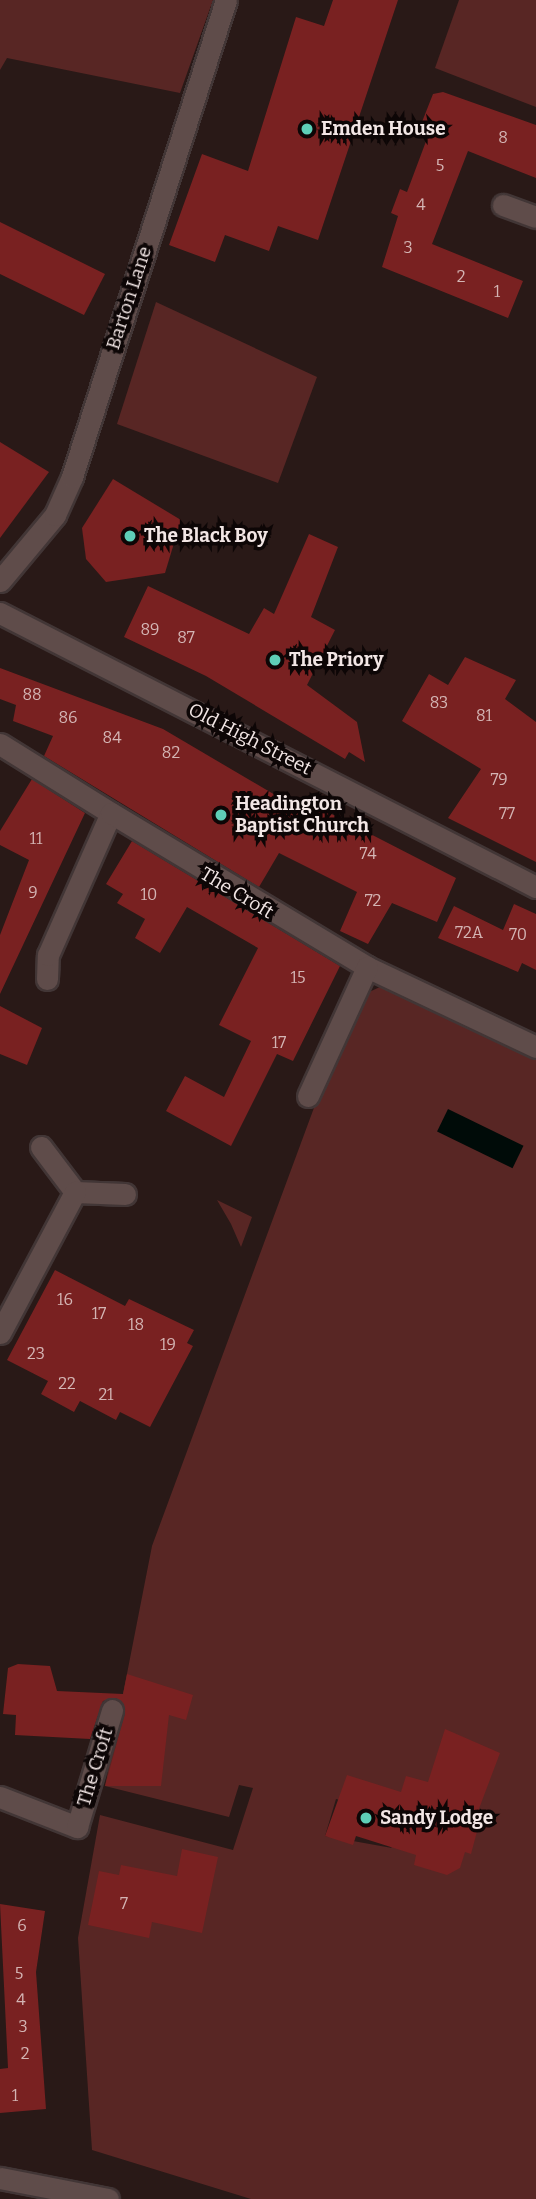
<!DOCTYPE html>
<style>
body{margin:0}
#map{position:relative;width:536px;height:2199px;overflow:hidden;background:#291917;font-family:Bitter,serif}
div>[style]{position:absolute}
.green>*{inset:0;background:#582624}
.water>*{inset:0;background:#000b08;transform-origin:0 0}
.building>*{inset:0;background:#792121}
.roads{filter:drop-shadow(2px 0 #423636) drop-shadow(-2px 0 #423636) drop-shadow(0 2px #423636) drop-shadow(0 -2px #423636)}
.minor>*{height:21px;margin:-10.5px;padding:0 10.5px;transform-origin:10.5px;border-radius:10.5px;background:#5f4c4a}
.dots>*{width:19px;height:19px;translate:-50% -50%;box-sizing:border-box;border:4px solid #0d0606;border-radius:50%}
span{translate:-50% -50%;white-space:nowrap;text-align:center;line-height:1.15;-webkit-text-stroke:7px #0d0606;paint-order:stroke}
.number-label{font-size:16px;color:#d4b5b4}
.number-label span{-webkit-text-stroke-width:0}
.poi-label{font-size:19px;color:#f2e6e5;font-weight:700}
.left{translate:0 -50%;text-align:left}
.street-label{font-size:19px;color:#f2e6e5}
</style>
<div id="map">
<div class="green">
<i style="clip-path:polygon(0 0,213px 0,180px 93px,7px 58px,0 70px)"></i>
<i style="clip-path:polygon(459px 0,536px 0,536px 107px,435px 68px)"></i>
<i style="clip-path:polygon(156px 302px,317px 377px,278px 483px,117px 424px)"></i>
<i style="clip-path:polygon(evenodd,384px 985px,536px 1058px,536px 2199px,251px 2199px,92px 2150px,78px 1938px,100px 1815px,233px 1850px,253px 1788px,239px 1785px,229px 1817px,105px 1786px,152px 1546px,325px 1078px,365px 994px,384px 985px,336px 1799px,340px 1800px,392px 1848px,325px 1836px,336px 1799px)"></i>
<i style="clip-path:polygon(217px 1200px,252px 1217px,241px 1247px,231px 1224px)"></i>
</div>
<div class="water">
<i style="left:448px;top:1109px;width:84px;height:25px;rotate:26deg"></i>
</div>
<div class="building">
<i style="clip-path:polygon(333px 0,398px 0,318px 240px,278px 226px,269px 251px,225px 235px,215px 262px,169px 245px,202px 154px,248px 171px,296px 17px,324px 26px)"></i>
<i style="clip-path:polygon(443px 92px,536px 125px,536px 178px,468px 151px,432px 244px,523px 281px,508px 318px,382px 267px,398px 216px,391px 213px,400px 189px,407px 192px,428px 136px,418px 132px,433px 94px)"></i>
<i style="clip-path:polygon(0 222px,105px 274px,84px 315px,0 274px)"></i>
<i style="clip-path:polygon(0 442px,49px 472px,0 538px)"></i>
<i style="clip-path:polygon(113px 479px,181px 520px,165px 573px,106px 582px,86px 559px,82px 528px)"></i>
<i style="clip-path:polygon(309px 534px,338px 547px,311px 617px,335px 630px,307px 685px,357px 722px,365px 762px,349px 752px,345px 759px,206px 676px,124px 637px,148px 586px,249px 634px,264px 608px,274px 614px)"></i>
<i style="clip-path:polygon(465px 657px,516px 680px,505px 699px,536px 722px,536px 862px,448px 818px,481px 769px,402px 721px,429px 674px,448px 685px)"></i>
<i style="clip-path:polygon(0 668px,163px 729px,309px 815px,314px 805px,456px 878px,437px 922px,392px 903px,368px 944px,340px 931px,357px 892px,279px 853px,259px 887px,44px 756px,53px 736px,13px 721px,16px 705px,0 699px)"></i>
<i style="clip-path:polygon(32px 779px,85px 813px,0 994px,0 935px,29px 860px,0 845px,0 831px)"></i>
<i style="clip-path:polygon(132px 841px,340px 966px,293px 1061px,277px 1054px,231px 1146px,166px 1111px,185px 1076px,224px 1097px,251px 1041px,219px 1025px,258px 948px,187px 907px,160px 953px,135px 938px,145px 919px,117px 903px,123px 894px,106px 884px)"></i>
<i style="clip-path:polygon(514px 904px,536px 914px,536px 970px,522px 963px,518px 972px,438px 938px,454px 906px,503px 930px)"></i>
<i style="clip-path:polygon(0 1006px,42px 1028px,27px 1065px,0 1054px)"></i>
<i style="clip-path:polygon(55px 1270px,125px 1306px,129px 1299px,194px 1330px,187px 1343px,193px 1346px,150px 1427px,120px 1412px,116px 1420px,80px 1401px,74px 1412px,41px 1394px,48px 1381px,7px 1360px)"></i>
<i style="clip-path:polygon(18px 1664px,50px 1666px,57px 1691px,123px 1694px,127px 1674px,193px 1695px,186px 1720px,169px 1715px,161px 1786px,105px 1786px,125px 1713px,116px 1698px,103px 1701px,90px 1739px,15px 1735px,16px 1715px,3px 1714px,8px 1668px)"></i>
<i style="clip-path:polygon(445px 1729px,500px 1753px,474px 1822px,479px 1824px,471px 1854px,465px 1852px,460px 1868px,447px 1875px,414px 1865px,416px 1855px,356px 1836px,353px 1845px,325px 1836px,347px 1775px,401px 1792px,406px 1776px,428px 1782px)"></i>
<i style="clip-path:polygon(182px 1849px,218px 1857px,202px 1933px,152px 1922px,149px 1938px,88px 1925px,99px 1871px,119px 1875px,121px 1865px,177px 1876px)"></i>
<i style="clip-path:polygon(0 1904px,45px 1911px,36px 1972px,46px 2109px,0 2113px,0 2069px,8px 2068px)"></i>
</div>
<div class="roads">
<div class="minor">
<i style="left:503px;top:205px;width:35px;rotate:20deg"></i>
<i style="left:0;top:581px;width:86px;rotate:-50.2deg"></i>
<i style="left:55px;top:515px;width:42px;rotate:-65.9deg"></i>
<i style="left:72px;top:477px;width:501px;rotate:-72.11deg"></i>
<i style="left:0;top:613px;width:602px;rotate:27.08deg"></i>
<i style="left:0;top:744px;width:131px;rotate:31.9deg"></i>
<i style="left:47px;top:979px;width:24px;rotate:-88deg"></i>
<i style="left:48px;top:955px;width:155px;rotate:-66.1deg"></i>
<i style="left:111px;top:813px;width:299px;rotate:31deg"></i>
<i style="left:367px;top:967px;width:187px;rotate:25.3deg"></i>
<i style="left:308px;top:1096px;width:142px;rotate:-65.4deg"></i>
<i style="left:41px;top:1147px;width:56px;rotate:52.9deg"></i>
<i style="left:75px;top:1192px;width:50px;rotate:2.3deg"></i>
<i style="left:0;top:1333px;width:160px;rotate:-62deg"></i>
<i style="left:0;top:1797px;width:83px;rotate:21.3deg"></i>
<i style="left:77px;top:1827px;width:122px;rotate:-73.3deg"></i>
<i style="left:0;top:2178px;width:110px;rotate:11deg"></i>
</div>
</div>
<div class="dots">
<i style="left:307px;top:129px;background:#5eceb7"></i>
<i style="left:130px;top:536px;background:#5eceb7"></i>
<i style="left:275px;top:660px;background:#5eceb7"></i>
<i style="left:221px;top:815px;background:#5eceb7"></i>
<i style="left:366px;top:1818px;background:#5eceb7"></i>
</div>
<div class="number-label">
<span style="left:503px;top:138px">8</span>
<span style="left:440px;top:166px">5</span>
<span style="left:421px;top:205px">4</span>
<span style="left:408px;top:248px">3</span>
<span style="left:461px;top:277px">2</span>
<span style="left:497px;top:292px">1</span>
<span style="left:150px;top:630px">89</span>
<span style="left:186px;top:638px">87</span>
<span style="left:32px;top:695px">88</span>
<span style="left:439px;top:703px">83</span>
<span style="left:484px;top:716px">81</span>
<span style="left:68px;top:718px">86</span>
<span style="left:112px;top:738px">84</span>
<span style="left:171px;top:753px">82</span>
<span style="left:499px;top:780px">79</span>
<span style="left:507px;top:814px">77</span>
<span style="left:36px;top:839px">11</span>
<span style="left:368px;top:854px">74</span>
<span style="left:33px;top:893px">9</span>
<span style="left:149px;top:895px">10</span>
<span style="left:373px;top:901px">72</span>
<span style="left:469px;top:933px">72A</span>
<span style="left:518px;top:935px">70</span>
<span style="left:298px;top:978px">15</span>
<span style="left:279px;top:1043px">17</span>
<span style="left:65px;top:1300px">16</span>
<span style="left:99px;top:1314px">17</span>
<span style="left:136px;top:1325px">18</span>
<span style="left:168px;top:1345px">19</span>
<span style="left:36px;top:1354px">23</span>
<span style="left:67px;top:1384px">22</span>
<span style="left:106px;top:1395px">21</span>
<span style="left:124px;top:1904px">7</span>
<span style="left:22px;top:1926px">6</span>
<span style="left:19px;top:1974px">5</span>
<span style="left:21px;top:2000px">4</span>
<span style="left:23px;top:2027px">3</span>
<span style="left:25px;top:2054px">2</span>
<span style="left:15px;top:2096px">1</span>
</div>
<div class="poi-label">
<span class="left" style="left:321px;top:129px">Emden House</span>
<span class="left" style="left:144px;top:536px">The Black Boy</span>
<span class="left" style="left:289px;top:660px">The Priory</span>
<span class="left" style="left:235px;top:815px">Headington<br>Baptist Church</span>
<span class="left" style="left:380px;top:1818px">Sandy Lodge</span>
</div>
<div class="street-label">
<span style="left:129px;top:298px;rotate:-72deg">Barton Lane</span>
<span style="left:250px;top:739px;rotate:27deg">Old High Street</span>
<span style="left:237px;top:893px;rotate:31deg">The Croft</span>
<span style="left:95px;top:1767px;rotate:-73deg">The Croft</span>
</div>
</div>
